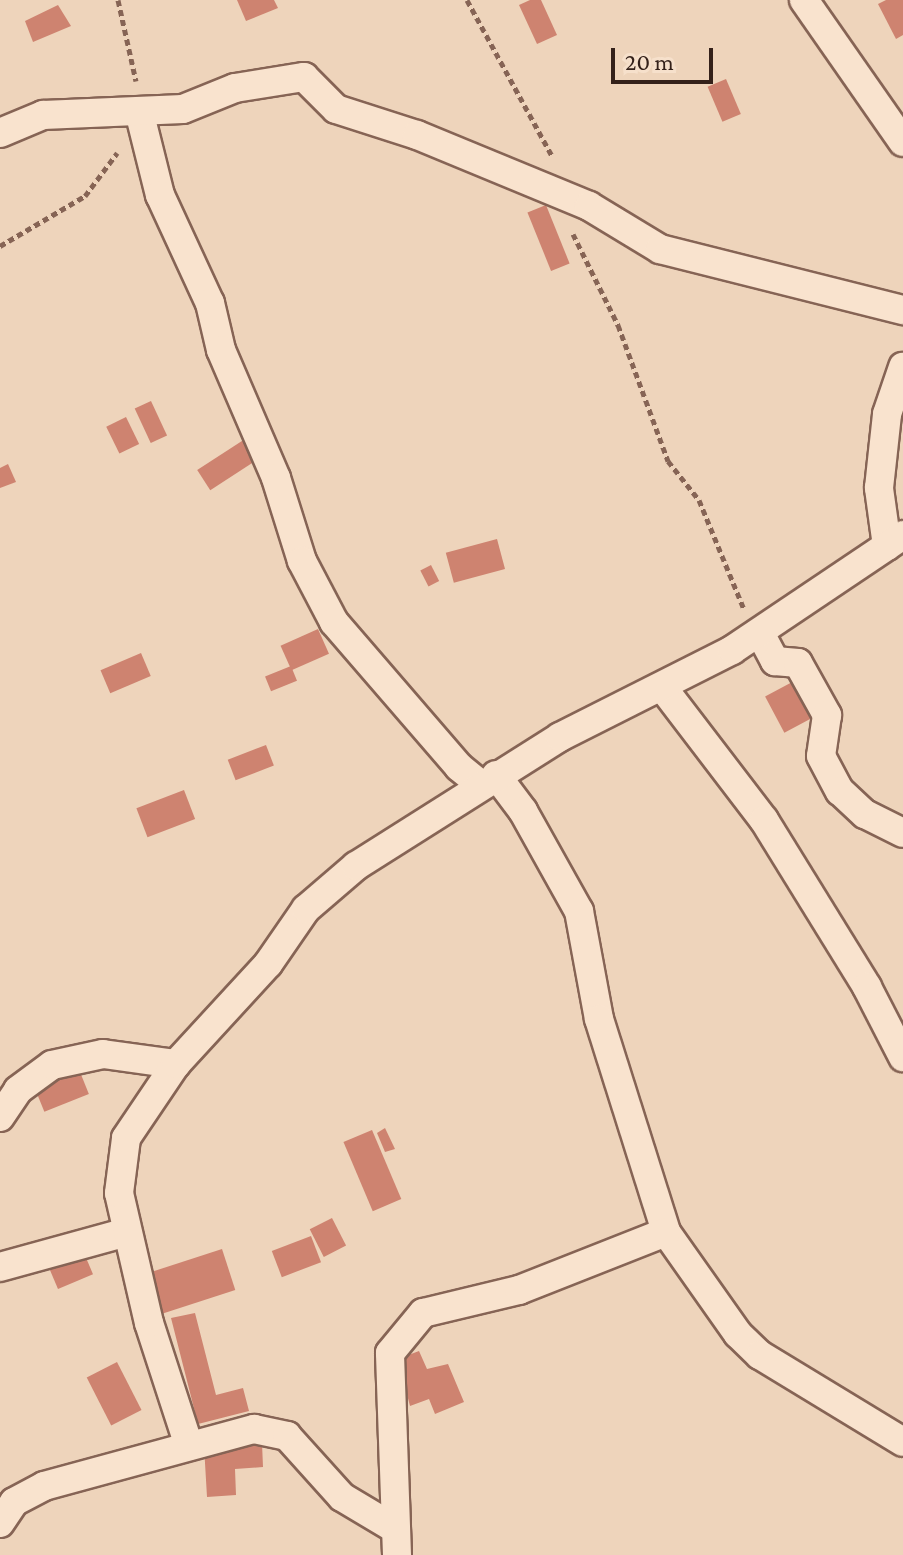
<!DOCTYPE html>
<style>
body{margin:0}
#map{position:relative;width:903px;height:1555px;overflow:hidden;background:#eed4bb;font-family:"Crimson Pro",serif}
div>[style]{position:absolute}
.building>*{inset:0;background:#ce8370;transform-origin:0 0}
.path>*{height:5px;margin-top:-2.5px;transform-origin:0;background:repeating-linear-gradient(90deg,#866455 0 6px,transparent 0 10px)}
.roads{filter:drop-shadow(2px 0 #866455) drop-shadow(-2px 0 #866455) drop-shadow(0 2px #866455) drop-shadow(0 -2px #866455)}
.street>*{height:28px;margin:-14px;padding:0 14px;transform-origin:14px;border-radius:14px;background:#f9e3ce}
span{translate:-50% -50%;white-space:nowrap;text-align:center;line-height:1.15;-webkit-text-stroke:7px #f6e0cb;paint-order:stroke}
.scale{position:absolute;left:611px;top:48px;width:102px;height:36px;box-sizing:border-box;border:4px solid #34211a;border-top:0;padding-left:10px;font-size:24px;line-height:28px;white-space:nowrap;color:#34211a;-webkit-text-stroke:6px #f6e0cb;paint-order:stroke}
</style>
<div id="map">
<div class="building">
<i style="clip-path:polygon(237px 0,274px 0,278px 8px,246px 21px)"></i>
<i style="clip-path:polygon(530px 0,541px 0,557px 35px,537px 44px,519px 5px)"></i>
<i style="clip-path:polygon(886px 0,903px 0,903px 35px,896px 39px,878px 4px)"></i>
<i style="clip-path:polygon(58px 5px,71px 26px,33px 42px,25px 21px)"></i>
<i style="left:726px;top:79px;width:38px;height:20px;rotate:67deg"></i>
<i style="left:546px;top:205px;width:63px;height:20px;rotate:68deg"></i>
<i style="left:151px;top:401px;width:38px;height:18px;rotate:65deg"></i>
<i style="left:126px;top:417px;width:30px;height:22px;rotate:64deg"></i>
<i style="left:245px;top:439px;width:24px;height:57px;rotate:57deg"></i>
<i style="clip-path:polygon(8px 464px,16px 482px,0 488px,0 468px)"></i>
<i style="left:497px;top:539px;width:31px;height:53px;rotate:75deg"></i>
<i style="left:431px;top:565px;width:18px;height:12px;rotate:63deg"></i>
<i style="left:318px;top:629px;width:27px;height:41px;rotate:66deg"></i>
<i style="left:141px;top:653px;width:25px;height:44px;rotate:67deg"></i>
<i style="left:291px;top:666px;width:16px;height:28px;rotate:68deg"></i>
<i style="left:796px;top:680px;width:41px;height:35px;rotate:62deg"></i>
<i style="left:266px;top:745px;width:22px;height:41px;rotate:69deg"></i>
<i style="left:184px;top:790px;width:31px;height:51px;rotate:69deg"></i>
<i style="left:78px;top:1067px;width:29px;height:48px;rotate:68deg"></i>
<i style="clip-path:polygon(385px 1128px,395px 1149px,385px 1152px,377px 1133px)"></i>
<i style="left:372px;top:1130px;width:75px;height:31px;rotate:67deg"></i>
<i style="left:332px;top:1218px;width:31px;height:25px;rotate:63deg"></i>
<i style="left:311px;top:1236px;width:28px;height:42px;rotate:69deg"></i>
<i style="left:222px;top:1249px;width:43px;height:81px;rotate:72deg"></i>
<i style="left:84px;top:1253px;width:23px;height:38px;rotate:67deg"></i>
<i style="clip-path:polygon(195px 1313px,216px 1395px,243px 1388px,249px 1411px,198px 1424px,171px 1318px)"></i>
<i style="clip-path:polygon(419px 1351px,427px 1369px,448px 1364px,464px 1402px,435px 1414px,429px 1399px,410px 1406px,398px 1359px)"></i>
<i style="left:117px;top:1362px;width:54px;height:34px;rotate:63deg"></i>
<i style="clip-path:polygon(262px 1443px,263px 1467px,235px 1469px,236px 1495px,207px 1497px,204px 1446px)"></i>
</div>
<div class="path">
<i style="left:118px;top:0;width:83px;rotate:77.5deg"></i>
<i style="left:467px;top:0;width:178px;rotate:61.4deg"></i>
<i style="left:573px;top:234px;width:102px;rotate:63.7deg"></i>
<i style="left:618px;top:325px;width:145px;rotate:69.8deg"></i>
<i style="left:668px;top:461px;width:50px;rotate:51.5deg"></i>
<i style="left:699px;top:500px;width:118px;rotate:67.6deg"></i>
<i style="left:0;top:246px;width:99px;rotate:-30.5deg"></i>
<i style="left:85px;top:196px;width:54px;rotate:-53.3deg"></i>
</div>
<div class="roads">
<div class="street">
<i style="left:804px;top:0;width:173px;rotate:55.1deg"></i>
<i style="left:139px;top:111px;width:87px;rotate:76deg"></i>
<i style="left:160px;top:195px;width:119px;rotate:65.2deg"></i>
<i style="left:210px;top:303px;width:48px;rotate:76.8deg"></i>
<i style="left:221px;top:350px;width:139px;rotate:66.7deg"></i>
<i style="left:276px;top:478px;width:87px;rotate:72.6deg"></i>
<i style="left:302px;top:561px;width:69px;rotate:62.3deg"></i>
<i style="left:334px;top:622px;width:191px;rotate:49.2deg"></i>
<i style="left:459px;top:767px;width:28px;rotate:39deg"></i>
<i style="left:0;top:133px;width:47px;rotate:-22.7deg"></i>
<i style="left:43px;top:115px;width:140px;rotate:-2.5deg"></i>
<i style="left:183px;top:109px;width:56px;rotate:-22deg"></i>
<i style="left:235px;top:88px;width:70px;rotate:-9.1deg"></i>
<i style="left:304px;top:77px;width:45px;rotate:45deg"></i>
<i style="left:336px;top:109px;width:85px;rotate:17.8deg"></i>
<i style="left:417px;top:135px;width:186px;rotate:22.4deg"></i>
<i style="left:589px;top:206px;width:83px;rotate:31.2deg"></i>
<i style="left:660px;top:249px;width:251px;rotate:14.1deg"></i>
<i style="left:887px;top:546px;width:59px;rotate:-97.9deg"></i>
<i style="left:879px;top:488px;width:74px;rotate:-83.8deg"></i>
<i style="left:887px;top:414px;width:50px;rotate:-71.2deg"></i>
<i style="left:760px;top:633px;width:32px;rotate:62deg"></i>
<i style="left:775px;top:661px;width:23px;rotate:5deg"></i>
<i style="left:798px;top:663px;width:60px;rotate:60.9deg"></i>
<i style="left:827px;top:715px;width:41px;rotate:98.3deg"></i>
<i style="left:821px;top:756px;width:40px;rotate:62deg"></i>
<i style="left:840px;top:791px;width:34px;rotate:43deg"></i>
<i style="left:865px;top:814px;width:42px;rotate:26.6deg"></i>
<i style="left:663px;top:688px;width:166px;rotate:52.6deg"></i>
<i style="left:764px;top:820px;width:196px;rotate:58.3deg"></i>
<i style="left:867px;top:987px;width:79px;rotate:62.8deg"></i>
<i style="left:496px;top:775px;width:45px;rotate:53.1deg"></i>
<i style="left:523px;top:811px;width:115px;rotate:60.8deg"></i>
<i style="left:579px;top:911px;width:110px;rotate:79.5deg"></i>
<i style="left:599px;top:1019px;width:223px;rotate:72.5deg"></i>
<i style="left:666px;top:1232px;width:125px;rotate:54.8deg"></i>
<i style="left:738px;top:1334px;width:30px;rotate:44deg"></i>
<i style="left:760px;top:1355px;width:167px;rotate:31.3deg"></i>
<i style="left:0;top:1117px;width:32px;rotate:-56deg"></i>
<i style="left:18px;top:1090px;width:42px;rotate:-36.3deg"></i>
<i style="left:52px;top:1065px;width:52px;rotate:-12.2deg"></i>
<i style="left:103px;top:1054px;width:74px;rotate:7.8deg"></i>
<i style="left:0;top:1267px;width:132px;rotate:-15.4deg"></i>
<i style="left:189px;top:1446px;width:129px;rotate:-108deg"></i>
<i style="left:149px;top:1323px;width:133px;rotate:-103deg"></i>
<i style="left:119px;top:1193px;width:55px;rotate:-82.7deg"></i>
<i style="left:126px;top:1138px;width:89px;rotate:-56deg"></i>
<i style="left:176px;top:1064px;width:136px;rotate:-47.4deg"></i>
<i style="left:268px;top:964px;width:67px;rotate:-55.4deg"></i>
<i style="left:306px;top:909px;width:66px;rotate:-40.7deg"></i>
<i style="left:356px;top:866px;width:241px;rotate:-32.3deg"></i>
<i style="left:560px;top:737px;width:193px;rotate:-26.8deg"></i>
<i style="left:732px;top:650px;width:206px;rotate:-33.9deg"></i>
<i style="left:0;top:1523px;width:25px;rotate:-56deg"></i>
<i style="left:14px;top:1502px;width:34px;rotate:-28deg"></i>
<i style="left:44px;top:1486px;width:218px;rotate:-15.2deg"></i>
<i style="left:254px;top:1429px;width:34px;rotate:12deg"></i>
<i style="left:287px;top:1436px;width:82px;rotate:48deg"></i>
<i style="left:342px;top:1497px;width:61px;rotate:30.8deg"></i>
<i style="left:397px;top:1555px;width:202px;rotate:-92deg"></i>
<i style="left:390px;top:1353px;width:52px;rotate:-50.5deg"></i>
<i style="left:423px;top:1313px;width:99px;rotate:-13.5deg"></i>
<i style="left:519px;top:1290px;width:158px;rotate:-21.5deg"></i>
</div>
</div>
<div class="scale">20 m</div>
</div>
